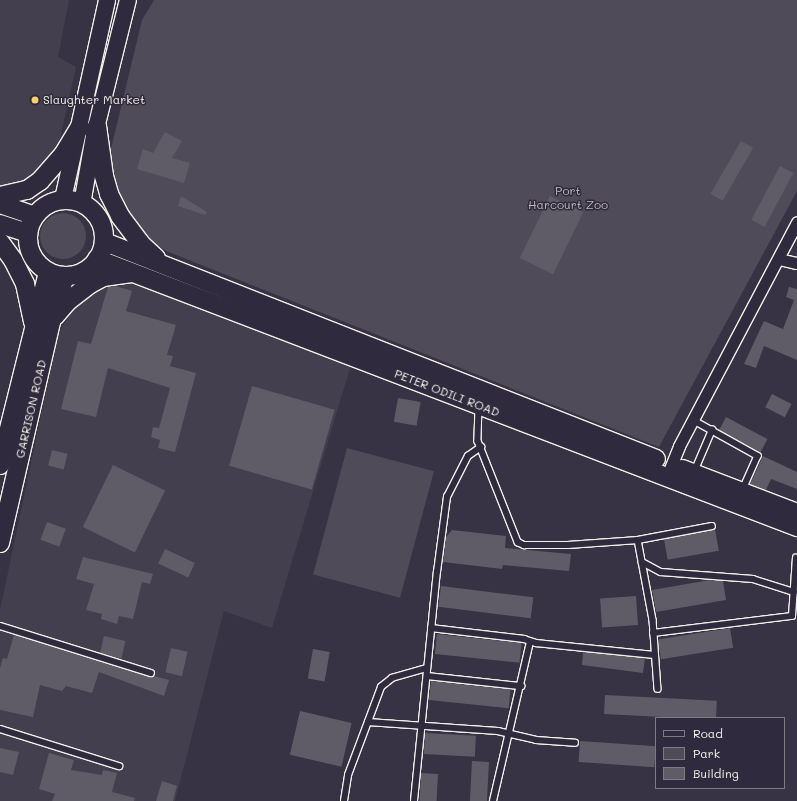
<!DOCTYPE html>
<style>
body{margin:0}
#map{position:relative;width:797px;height:801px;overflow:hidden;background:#373244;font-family:Mali,sans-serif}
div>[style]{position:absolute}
.built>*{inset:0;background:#433f4e}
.green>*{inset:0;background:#504b59;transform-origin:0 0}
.round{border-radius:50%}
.building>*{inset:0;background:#5f5c67;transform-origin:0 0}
.roads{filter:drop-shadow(1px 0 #f4f1e8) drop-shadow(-1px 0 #f4f1e8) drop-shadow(0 1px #f4f1e8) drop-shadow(0 -1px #f4f1e8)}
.lane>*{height:5.5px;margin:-2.75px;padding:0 2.75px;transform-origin:2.75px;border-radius:2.75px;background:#2f2a3d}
.street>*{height:11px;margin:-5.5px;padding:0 5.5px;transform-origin:5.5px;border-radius:5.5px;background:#2f2a3d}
.secondary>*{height:16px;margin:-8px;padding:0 8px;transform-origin:8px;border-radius:8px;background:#2f2a3d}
.primary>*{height:18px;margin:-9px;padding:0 9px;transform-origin:9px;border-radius:9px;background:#2f2a3d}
.primary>.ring{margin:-9px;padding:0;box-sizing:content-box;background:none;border:18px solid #2f2a3d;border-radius:50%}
.dots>*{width:11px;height:11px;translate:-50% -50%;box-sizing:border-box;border:2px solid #2f2a3d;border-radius:50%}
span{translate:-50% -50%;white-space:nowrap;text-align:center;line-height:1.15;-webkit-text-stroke:3px #2f2a3d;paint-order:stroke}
.poi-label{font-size:12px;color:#f4f1e8}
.left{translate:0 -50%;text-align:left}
.park-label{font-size:12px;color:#bbb7b6}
.street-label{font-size:12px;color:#f4f1e8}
.legend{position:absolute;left:655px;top:717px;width:130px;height:72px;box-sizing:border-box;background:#2f2a3d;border:1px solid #7e7a81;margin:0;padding:5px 7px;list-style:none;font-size:12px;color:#f4f1e8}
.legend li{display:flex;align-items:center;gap:8px;height:20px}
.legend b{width:20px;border:1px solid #7e7a81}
</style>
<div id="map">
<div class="built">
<i style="clip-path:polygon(0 0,69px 0,58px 57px,76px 67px,57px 152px,35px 178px,0 189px)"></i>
<i style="clip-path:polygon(116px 281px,160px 291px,351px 365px,272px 628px,224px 611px,175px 801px,0 801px,0 610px,58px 335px,74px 306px,94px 288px)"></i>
</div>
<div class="green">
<i style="clip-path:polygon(154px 0,797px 0,797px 191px,659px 447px,166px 251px,142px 235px,119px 198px,110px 153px,142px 20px)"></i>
<i class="round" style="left:40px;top:213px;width:46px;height:46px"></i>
<i style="left:347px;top:448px;width:90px;height:131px;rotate:15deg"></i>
</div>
<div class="building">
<i style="clip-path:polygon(165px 132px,182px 141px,172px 158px,190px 163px,184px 183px,137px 169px,143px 149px,153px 153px)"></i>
<i style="left:741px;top:141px;width:14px;height:61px;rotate:30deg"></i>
<i style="left:780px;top:166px;width:15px;height:61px;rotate:28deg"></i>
<i style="clip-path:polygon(181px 196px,207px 212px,205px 215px,178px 206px)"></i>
<i style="left:550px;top:196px;width:37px;height:69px;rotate:26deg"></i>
<i style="clip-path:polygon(115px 286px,132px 291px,126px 311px,176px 325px,167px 355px,173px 356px,170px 366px,196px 373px,175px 452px,158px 448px,160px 440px,151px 437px,153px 427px,159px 428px,170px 388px,108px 368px,96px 417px,61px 409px,78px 341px,91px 344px,108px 287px)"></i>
<i style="clip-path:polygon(789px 287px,797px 289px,797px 360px,764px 346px,756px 368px,744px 364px,764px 321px,783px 329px,794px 300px,786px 297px)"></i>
<i style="left:252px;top:386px;width:86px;height:83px;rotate:16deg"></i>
<i style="left:772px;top:394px;width:22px;height:15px;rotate:27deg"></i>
<i style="left:398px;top:398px;width:23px;height:24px;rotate:10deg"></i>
<i style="left:726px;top:417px;width:47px;height:15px;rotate:28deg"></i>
<i style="left:52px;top:450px;width:16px;height:16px;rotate:14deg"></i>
<i style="clip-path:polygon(763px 456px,797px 472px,797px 489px,771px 479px,766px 490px,750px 484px)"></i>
<i style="left:113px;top:465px;width:58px;height:69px;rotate:26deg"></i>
<i style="left:47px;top:522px;width:20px;height:19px;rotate:20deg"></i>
<i style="left:715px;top:529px;width:22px;height:52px;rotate:80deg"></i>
<i style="clip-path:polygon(452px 530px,506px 536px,505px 548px,571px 554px,569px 571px,503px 565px,502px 569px,443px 562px,446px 537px)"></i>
<i style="left:165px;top:549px;width:33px;height:16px;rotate:25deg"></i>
<i style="clip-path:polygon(83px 557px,153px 574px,150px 584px,142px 582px,133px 619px,119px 616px,117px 624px,101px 619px,102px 614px,86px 610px,94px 584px,76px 579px)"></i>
<i style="clip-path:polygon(710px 580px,723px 581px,726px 600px,656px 612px,652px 590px)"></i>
<i style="left:441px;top:586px;width:93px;height:21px;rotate:7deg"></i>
<i style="left:636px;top:596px;width:29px;height:36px;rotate:86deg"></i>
<i style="left:730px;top:628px;width:20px;height:73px;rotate:81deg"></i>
<i style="left:437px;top:634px;width:85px;height:20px;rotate:6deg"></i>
<i style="clip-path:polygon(14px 635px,150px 677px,154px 676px,169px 680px,164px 696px,99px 672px,92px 693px,66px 686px,62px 691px,40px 685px,33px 717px,0 710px,0 668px,3px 658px,7px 659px)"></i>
<i style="left:104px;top:636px;width:22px;height:18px;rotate:13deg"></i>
<i style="left:171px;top:648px;width:17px;height:25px;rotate:13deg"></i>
<i style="left:313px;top:649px;width:17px;height:30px;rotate:10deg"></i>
<i style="clip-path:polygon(583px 652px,645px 658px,643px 673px,582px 665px)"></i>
<i style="left:431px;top:681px;width:80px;height:19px;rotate:6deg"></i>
<i style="left:605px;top:695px;width:112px;height:19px;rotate:3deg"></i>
<i style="left:300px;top:711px;width:53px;height:45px;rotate:13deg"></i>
<i style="left:425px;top:733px;width:51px;height:21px;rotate:3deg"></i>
<i style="left:580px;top:741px;width:76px;height:21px;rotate:4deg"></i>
<i style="clip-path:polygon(0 748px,19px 752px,13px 775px,0 772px)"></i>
<i style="clip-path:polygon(49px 753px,74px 760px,71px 770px,102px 775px,103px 770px,117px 773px,112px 792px,135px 798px,134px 801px,52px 801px,55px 794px,39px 789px)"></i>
<i style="left:472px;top:761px;width:17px;height:40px;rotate:3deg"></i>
<i style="left:421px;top:773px;width:17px;height:28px;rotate:3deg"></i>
<i style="clip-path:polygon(162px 781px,177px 786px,173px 801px,156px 801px)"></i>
</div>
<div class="roads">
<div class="lane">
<i style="left:479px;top:408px;width:33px;rotate:92deg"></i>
<i style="left:478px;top:441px;width:109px;rotate:68.4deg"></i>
<i style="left:518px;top:542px;width:7px;rotate:27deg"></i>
<i style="left:524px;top:545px;width:44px"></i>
<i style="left:568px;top:545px;width:70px;rotate:-4.1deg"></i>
<i style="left:638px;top:540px;width:75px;rotate:-10.7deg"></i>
<i style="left:693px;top:420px;width:74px;rotate:29deg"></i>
<i style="left:758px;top:456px;width:36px;rotate:114deg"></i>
<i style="left:694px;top:472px;width:46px;rotate:-66.8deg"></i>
<i style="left:638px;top:540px;width:81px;rotate:79.4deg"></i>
<i style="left:653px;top:620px;width:69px;rotate:85.9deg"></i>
<i style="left:642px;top:562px;width:21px;rotate:28deg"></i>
<i style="left:661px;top:572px;width:92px;rotate:4.4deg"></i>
<i style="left:753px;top:579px;width:43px;rotate:17.6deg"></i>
<i style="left:0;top:626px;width:158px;rotate:17.3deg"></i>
<i style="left:431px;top:628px;width:94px;rotate:6.7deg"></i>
<i style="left:524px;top:639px;width:13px;rotate:18deg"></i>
<i style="left:536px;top:643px;width:119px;rotate:5.8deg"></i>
<i style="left:653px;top:633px;width:140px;rotate:-7deg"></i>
<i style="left:792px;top:616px;width:58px;rotate:-86.1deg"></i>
<i style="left:427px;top:676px;width:95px;rotate:6.1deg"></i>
<i style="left:368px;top:722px;width:130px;rotate:4deg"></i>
<i style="left:498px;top:731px;width:39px;rotate:13deg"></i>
<i style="left:536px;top:740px;width:39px;rotate:4deg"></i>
<i style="left:0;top:729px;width:125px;rotate:17.3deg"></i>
<i style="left:344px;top:801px;width:26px;rotate:-81deg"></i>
<i style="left:348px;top:775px;width:94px;rotate:-69.4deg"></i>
<i style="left:381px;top:687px;width:14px;rotate:-39deg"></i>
<i style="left:392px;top:678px;width:36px;rotate:-16deg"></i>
<i style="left:414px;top:801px;width:230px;rotate:-84.3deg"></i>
<i style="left:437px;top:572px;width:76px;rotate:-82.4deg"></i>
<i style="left:447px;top:497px;width:46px;rotate:-62.9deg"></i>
<i style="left:468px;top:456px;width:16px;rotate:-35deg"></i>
<i style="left:493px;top:801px;width:163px;rotate:-76.9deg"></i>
</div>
<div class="street">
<i style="left:779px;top:259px;width:18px;rotate:13deg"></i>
<i style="left:667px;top:476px;width:32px;rotate:-68deg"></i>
<i style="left:679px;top:446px;width:253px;rotate:-62.2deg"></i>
</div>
<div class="secondary">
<i style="left:63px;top:199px;width:204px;rotate:-77.5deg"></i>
<i style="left:82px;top:204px;width:69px;rotate:-80deg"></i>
<i style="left:94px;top:136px;width:140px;rotate:-76deg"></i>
</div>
<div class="primary">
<i style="left:97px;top:126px;width:50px;rotate:82deg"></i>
<i style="left:104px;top:176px;width:19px;rotate:74deg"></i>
<i style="left:109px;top:194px;width:25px;rotate:63deg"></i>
<i style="left:120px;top:216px;width:34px;rotate:53deg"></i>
<i style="left:140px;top:243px;width:22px;rotate:43deg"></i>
<i style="left:0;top:196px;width:28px;rotate:-13deg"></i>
<i style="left:27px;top:190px;width:16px;rotate:-35deg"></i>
<i style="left:40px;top:181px;width:35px;rotate:-49deg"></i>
<i style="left:63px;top:155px;width:33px;rotate:-59deg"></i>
<i class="ring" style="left:28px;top:200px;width:58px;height:58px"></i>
<i style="left:0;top:204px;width:37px;rotate:19deg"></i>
<i style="left:0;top:224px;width:29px;rotate:18deg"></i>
<i style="left:0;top:242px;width:22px;rotate:54deg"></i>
<i style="left:13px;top:260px;width:27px;rotate:63deg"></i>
<i style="left:25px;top:284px;width:39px;rotate:78deg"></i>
<i style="left:105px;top:242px;width:592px;rotate:21.5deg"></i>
<i style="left:97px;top:259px;width:750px;rotate:20.95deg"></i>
<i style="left:55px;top:316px;width:18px;rotate:-49deg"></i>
<i style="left:67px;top:302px;width:29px;rotate:-38deg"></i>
<i style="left:90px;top:284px;width:15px;rotate:-28deg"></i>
<i style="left:103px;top:277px;width:27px;rotate:-8deg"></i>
<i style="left:0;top:465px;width:198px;rotate:-76deg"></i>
<i style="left:682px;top:469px;width:123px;rotate:20.9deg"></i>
<i style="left:0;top:543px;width:227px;rotate:-77deg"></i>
<i style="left:51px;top:322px;width:48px;rotate:-73.1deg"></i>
</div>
</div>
<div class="dots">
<i style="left:35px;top:100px;background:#ffd166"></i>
</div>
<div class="poi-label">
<span class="left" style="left:43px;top:100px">Slaughter Market</span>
</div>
<div class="park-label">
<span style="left:568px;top:198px">Port<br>Harcourt Zoo</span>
</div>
<div class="street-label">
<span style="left:447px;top:393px;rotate:21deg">PETER ODILI ROAD</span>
<span style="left:31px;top:409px;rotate:-77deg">GARRISON ROAD</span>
</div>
<ul class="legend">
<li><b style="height:5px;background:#2f2a3d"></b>Road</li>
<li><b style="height:11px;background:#504b59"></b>Park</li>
<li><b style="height:11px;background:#5f5c67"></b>Building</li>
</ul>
</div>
